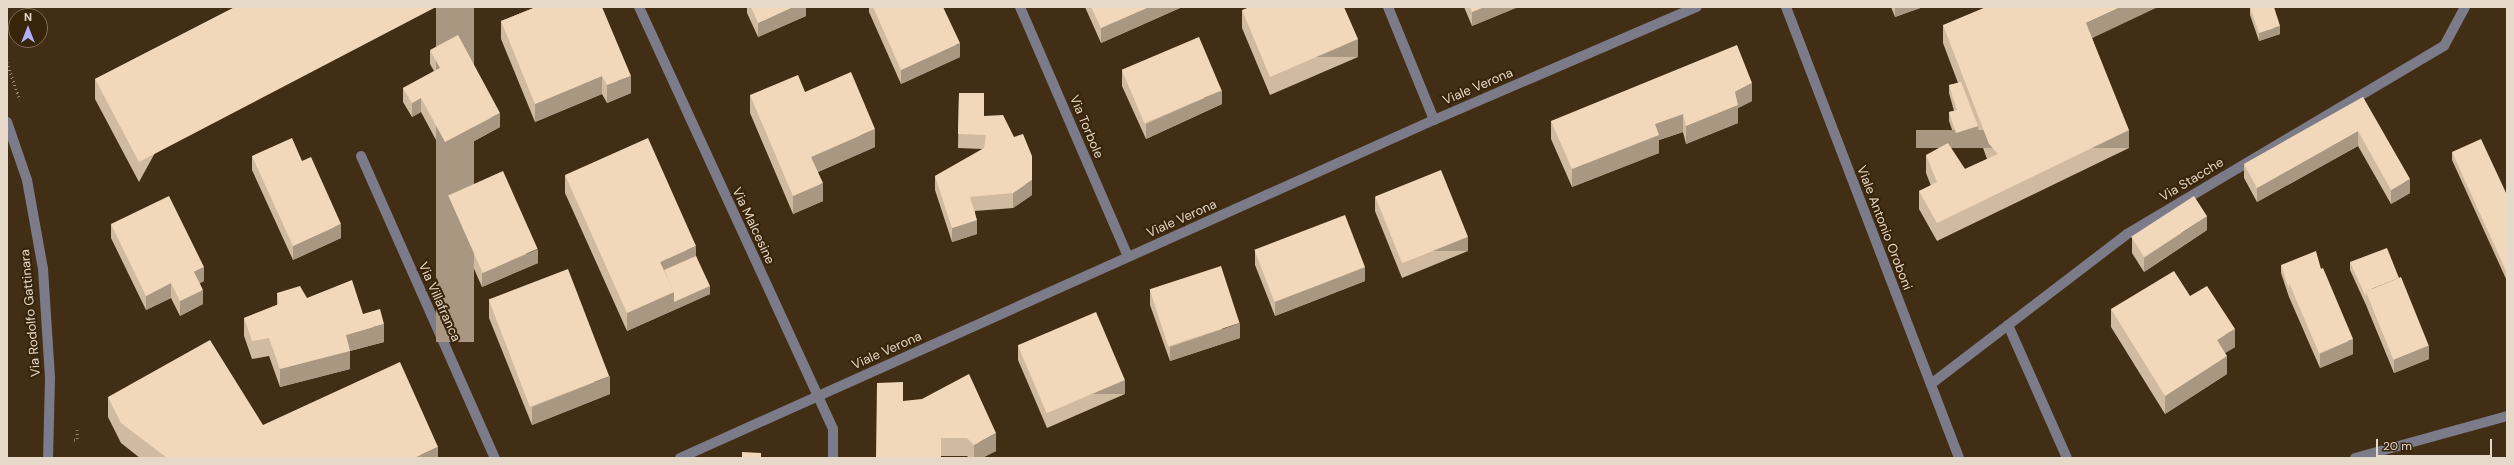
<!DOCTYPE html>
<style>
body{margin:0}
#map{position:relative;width:2514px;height:465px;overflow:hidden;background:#422e14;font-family:"DM Sans",sans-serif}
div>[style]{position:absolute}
.path>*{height:2.5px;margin-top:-1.25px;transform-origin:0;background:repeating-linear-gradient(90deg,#998975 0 1px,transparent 0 4px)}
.minor>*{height:10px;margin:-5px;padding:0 5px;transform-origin:5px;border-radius:5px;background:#7b7b8a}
.wall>*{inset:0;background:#d0baa0}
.shaded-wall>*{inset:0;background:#a99782;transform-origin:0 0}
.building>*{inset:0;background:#f2d8ba;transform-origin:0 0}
span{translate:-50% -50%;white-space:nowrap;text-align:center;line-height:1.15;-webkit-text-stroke:4px #382409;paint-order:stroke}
.street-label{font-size:13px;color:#e6d9ca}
.frame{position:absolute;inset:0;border:8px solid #e6d9ca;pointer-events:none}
.north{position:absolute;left:8px;top:8px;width:40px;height:40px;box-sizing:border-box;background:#382409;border:1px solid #7e6c56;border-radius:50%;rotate:0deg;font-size:11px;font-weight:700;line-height:16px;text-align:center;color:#e6d9ca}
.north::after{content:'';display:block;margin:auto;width:14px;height:18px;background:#b1adfa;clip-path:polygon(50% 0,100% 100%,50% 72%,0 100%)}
.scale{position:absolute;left:2376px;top:439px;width:116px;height:18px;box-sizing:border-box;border:2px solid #e6d9ca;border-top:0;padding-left:5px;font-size:12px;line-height:14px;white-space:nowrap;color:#e6d9ca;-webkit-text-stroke:3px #382409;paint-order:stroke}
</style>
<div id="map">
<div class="path">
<i style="left:7px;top:62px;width:40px;rotate:71.1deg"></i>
<i style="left:74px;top:440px;width:3px;rotate:-18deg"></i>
<i style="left:77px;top:439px;width:9px;rotate:-90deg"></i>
</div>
<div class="minor">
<i style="left:639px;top:7px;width:464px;rotate:65.3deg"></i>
<i style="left:833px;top:429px;width:29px;rotate:90deg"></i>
<i style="left:1020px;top:7px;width:272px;rotate:66.6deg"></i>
<i style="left:1388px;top:7px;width:122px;rotate:67.8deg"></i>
<i style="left:1786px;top:7px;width:483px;rotate:69deg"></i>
<i style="left:7px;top:122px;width:61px;rotate:71deg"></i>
<i style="left:27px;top:180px;width:90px;rotate:79.8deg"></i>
<i style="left:43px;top:269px;width:109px;rotate:86.3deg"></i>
<i style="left:50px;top:378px;width:80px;rotate:91.4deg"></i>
<i style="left:361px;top:156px;width:330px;rotate:66.1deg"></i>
<i style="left:2008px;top:325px;width:145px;rotate:66.1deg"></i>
<i style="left:1931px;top:384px;width:247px;rotate:-37.4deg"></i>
<i style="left:2127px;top:234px;width:369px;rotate:-30.7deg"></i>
<i style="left:2444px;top:46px;width:44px;rotate:-61.7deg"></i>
<i style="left:680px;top:458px;width:826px;rotate:-24.15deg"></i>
<i style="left:1434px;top:120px;width:286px;rotate:-23.3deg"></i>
<i style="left:2355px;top:458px;width:158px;rotate:-15.4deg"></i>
</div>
<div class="wall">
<i style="clip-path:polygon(235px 7px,139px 182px,95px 99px,95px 79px)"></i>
<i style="clip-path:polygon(536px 7px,631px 93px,607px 103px,602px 94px,535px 122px,501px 39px,501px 21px)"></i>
<i style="clip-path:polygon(747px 7px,806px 7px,806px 16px,758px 37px,747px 13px)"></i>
<i style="clip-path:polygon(869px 7px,943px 7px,960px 57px,901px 84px,869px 12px)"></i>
<i style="clip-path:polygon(1085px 7px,1180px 7px,1180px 8px,1101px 43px)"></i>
<i style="clip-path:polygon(1464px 7px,1518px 7px,1472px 26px)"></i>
<i style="clip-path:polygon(1891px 7px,1923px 7px,1895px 17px)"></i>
<i style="clip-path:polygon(2250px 7px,2280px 34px,2259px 41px,2250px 15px)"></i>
<i style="clip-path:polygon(1242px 10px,1358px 57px,1270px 95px,1242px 28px)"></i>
<i style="clip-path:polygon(1943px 25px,2092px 38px,2129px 148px,1937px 241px,1919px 209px,1919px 191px,1931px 186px,1926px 173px,1926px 155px,1965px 169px,1987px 159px,1978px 134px,1956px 141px,1949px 121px,1949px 112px,1954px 111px,1949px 93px,1949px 85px,1958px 83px,1943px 43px)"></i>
<i style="clip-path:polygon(430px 50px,500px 127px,445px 157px,421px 112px,412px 117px,403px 102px,403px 88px,434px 71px,430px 64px)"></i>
<i style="clip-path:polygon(1122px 71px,1222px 104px,1146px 139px,1122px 86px)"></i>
<i style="clip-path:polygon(805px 92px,875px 147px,818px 172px,823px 201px,793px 214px,750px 113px,750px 95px)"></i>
<i style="clip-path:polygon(959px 93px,984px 116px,1032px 195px,1013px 208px,975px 211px,977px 234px,952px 242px,935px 190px,935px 176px,983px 149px,958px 148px)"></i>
<i style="clip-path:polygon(2363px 97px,2410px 193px,2391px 204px,2358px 146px,2257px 202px,2244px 178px,2244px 164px)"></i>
<i style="clip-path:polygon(1752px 101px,1738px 108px,1738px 123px,1686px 144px,1683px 132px,1659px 140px,1659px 153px,1572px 187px,1551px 139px,1551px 121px)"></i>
<i style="clip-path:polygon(2452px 152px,2507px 195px,2507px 281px,2452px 160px)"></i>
<i style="clip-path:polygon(252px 156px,302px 161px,341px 238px,293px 260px,252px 170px)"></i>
<i style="clip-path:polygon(565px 175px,696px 256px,710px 294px,627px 331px,565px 193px)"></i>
<i style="clip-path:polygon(448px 194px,538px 263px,482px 287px,448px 209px)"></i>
<i style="clip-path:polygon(1375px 197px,1468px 251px,1402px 278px,1375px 211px)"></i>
<i style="clip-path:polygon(111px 224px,204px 281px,200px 283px,203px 304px,180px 316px,171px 298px,146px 310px,111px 238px)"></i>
<i style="clip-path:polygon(2207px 230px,2144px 272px,2132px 253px,2132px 238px)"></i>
<i style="clip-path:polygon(1255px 251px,1365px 281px,1275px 316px,1255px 265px)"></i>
<i style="clip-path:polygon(2350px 262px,2429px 359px,2394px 373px,2366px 305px,2350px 270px)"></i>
<i style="clip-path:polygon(2281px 265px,2321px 269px,2353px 354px,2320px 368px,2289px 297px,2281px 273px)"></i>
<i style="clip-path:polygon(1150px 290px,1240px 338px,1170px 361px,1150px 305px)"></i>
<i style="clip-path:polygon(277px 293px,307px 298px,363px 314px,384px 342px,350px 351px,350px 369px,280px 387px,269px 356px,252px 359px,244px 336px,244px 318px,277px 305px)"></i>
<i style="clip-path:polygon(2190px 296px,2235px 347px,2225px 353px,2227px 374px,2165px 414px,2111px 327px,2111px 309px)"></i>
<i style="clip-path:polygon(489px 300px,610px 394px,532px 425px,489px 318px)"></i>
<i style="clip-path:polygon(1018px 346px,1125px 394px,1047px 428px,1018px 360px)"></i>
<i style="clip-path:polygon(108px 397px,263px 425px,438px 458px,140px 458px,121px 443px,108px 417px)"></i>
<i style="clip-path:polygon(903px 401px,996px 451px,982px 458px,969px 458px,967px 456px,941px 456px)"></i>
</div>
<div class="shaded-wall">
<i style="left:436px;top:7px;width:38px;height:335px"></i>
<i style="clip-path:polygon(793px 7px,806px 7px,806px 16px,758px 37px,758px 23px)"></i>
<i style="clip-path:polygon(1149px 7px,1180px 7px,1180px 8px,1101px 43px,1101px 28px)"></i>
<i style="clip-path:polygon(1484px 7px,1518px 7px,1472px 26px,1472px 12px)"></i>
<i style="clip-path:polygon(1895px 7px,1923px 7px,1895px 17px)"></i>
<i style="clip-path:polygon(2121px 7px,2158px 7px,2086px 41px,2086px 23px)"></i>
<i style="clip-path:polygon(2280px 26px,2280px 34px,2259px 41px,2259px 33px)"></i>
<i style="left:1358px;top:39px;width:18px;height:96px;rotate:90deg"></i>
<i style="clip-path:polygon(960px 43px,960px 57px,901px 84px,901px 70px)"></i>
<i style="clip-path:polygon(602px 76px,602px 94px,535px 122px,535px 104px)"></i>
<i style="clip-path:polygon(631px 76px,631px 93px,607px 103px,607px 85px)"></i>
<i style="clip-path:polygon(1752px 83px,1752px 101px,1738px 108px,1738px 123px,1686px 144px,1686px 126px,1735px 92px)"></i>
<i style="clip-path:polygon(1222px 90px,1222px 104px,1146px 139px,1146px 124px)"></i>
<i style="clip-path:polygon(421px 98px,421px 112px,412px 117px,412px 103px)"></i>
<i style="clip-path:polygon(500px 113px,500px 127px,445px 157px,445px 142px)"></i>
<i style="clip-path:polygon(1683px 114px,1683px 132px,1659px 140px,1659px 153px,1572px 187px,1572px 169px,1655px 124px)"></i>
<i style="clip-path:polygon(1978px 126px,1978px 134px,1956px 141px,1956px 133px)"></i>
<i style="clip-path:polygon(875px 129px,875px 147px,811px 175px,811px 157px)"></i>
<i style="left:2129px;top:130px;width:18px;height:213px;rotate:90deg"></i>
<i style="clip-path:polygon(2358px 131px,2358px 146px,2257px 202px,2257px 188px)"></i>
<i style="clip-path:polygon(2410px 179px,2410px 193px,2391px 204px,2391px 190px)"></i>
<i style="clip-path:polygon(1032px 180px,1032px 195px,1013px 208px,1013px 193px)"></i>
<i style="clip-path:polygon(823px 183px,823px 201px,793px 214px,793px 196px)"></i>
<i style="clip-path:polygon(2207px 216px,2207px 230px,2144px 272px,2144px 258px)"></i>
<i style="clip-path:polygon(977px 220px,977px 234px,952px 242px,952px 228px)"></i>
<i style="clip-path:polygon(341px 224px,341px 238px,293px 260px,293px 246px)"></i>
<i style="left:1468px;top:237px;width:14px;height:71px;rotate:90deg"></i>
<i style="clip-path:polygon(696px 246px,696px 264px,664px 279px,660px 262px)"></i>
<i style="clip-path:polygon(538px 249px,538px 263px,482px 287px,482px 273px)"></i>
<i style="clip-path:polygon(204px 267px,204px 281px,194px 286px,194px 272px)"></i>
<i style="clip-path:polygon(1365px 267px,1365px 281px,1275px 316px,1275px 301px)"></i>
<i style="clip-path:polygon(171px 283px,171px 298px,146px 310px,146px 296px)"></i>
<i style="clip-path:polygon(710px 286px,710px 294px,627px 331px,627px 313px,674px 292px)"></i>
<i style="clip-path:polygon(203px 290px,203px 304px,180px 316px,180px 301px)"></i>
<i style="clip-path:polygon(1240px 323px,1240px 338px,1170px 361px,1170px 347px)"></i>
<i style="clip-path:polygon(384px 324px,384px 342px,350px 351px,350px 369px,280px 387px,280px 369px,346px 335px)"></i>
<i style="clip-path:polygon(2235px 329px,2235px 347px,2217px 358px,2217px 340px)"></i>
<i style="clip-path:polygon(2353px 339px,2353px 354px,2320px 368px,2320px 354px)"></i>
<i style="clip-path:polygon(2429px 345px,2429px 359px,2394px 373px,2394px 359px)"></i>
<i style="clip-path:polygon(2227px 356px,2227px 374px,2165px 414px,2165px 396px)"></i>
<i style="clip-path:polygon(610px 376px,610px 394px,532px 425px,532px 407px)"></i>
<i style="left:1125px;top:380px;width:14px;height:85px;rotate:90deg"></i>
<i style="clip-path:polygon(996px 433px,996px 451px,982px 458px,974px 458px,974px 445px)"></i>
<i style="clip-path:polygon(438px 447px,438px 458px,414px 458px)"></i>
</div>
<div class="building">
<i style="clip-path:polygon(235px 7px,436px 7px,139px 162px,95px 79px)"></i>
<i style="clip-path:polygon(536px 7px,602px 7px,631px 76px,607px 85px,602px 76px,535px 104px,501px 21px)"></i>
<i style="clip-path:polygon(751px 7px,793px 7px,758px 23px)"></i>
<i style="clip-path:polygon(873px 7px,943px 7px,960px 43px,901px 70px)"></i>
<i style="clip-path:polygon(1091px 7px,1149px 7px,1101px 28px)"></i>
<i style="clip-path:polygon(1250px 7px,1344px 7px,1358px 39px,1270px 77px,1242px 10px)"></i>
<i style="clip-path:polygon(1470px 7px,1484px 7px,1472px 12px)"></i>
<i style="clip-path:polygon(1986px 7px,2121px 7px,2086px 23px,2129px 130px,1937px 223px,1919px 191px,1937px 182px,1926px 155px,1948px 143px,1965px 169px,1998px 154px,1989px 144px,1943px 25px)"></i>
<i style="clip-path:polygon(2250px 7px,2274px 7px,2280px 26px,2259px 33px)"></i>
<i style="clip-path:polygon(458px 35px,500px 113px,445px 142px,421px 98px,412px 103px,403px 88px,440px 68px,430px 50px)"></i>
<i style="left:1199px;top:37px;width:58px;height:84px;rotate:67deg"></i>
<i style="clip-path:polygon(1737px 45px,1752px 83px,1735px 92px,1738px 105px,1686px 126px,1683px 114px,1655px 124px,1659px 135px,1572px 169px,1551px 121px)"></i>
<i style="clip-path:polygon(851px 72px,875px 129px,811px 157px,823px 183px,793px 196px,750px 95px,798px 75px,805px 92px)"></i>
<i style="clip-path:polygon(1961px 82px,1978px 126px,1956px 133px,1949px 112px,1957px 110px,1949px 85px)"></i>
<i style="clip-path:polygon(959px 93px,984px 93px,984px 116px,1003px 115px,1014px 137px,1023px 134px,1032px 156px,1032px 180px,1013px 193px,970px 197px,977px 220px,952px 228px,935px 176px,984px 148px,986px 135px,958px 134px)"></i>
<i style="clip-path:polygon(2363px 97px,2410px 179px,2391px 190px,2358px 131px,2257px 188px,2244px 164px)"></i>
<i style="clip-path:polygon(292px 138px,302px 161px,311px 157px,341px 224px,293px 246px,252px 156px)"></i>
<i style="clip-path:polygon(648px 138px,696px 246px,660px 262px,674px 292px,627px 313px,565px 175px)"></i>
<i style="clip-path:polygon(2481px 139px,2507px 195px,2507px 273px,2452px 152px)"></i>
<i style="left:1441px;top:170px;width:72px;height:71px;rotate:68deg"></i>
<i style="left:503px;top:171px;width:85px;height:60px;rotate:66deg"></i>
<i style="clip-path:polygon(169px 196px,204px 267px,194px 272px,203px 290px,180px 301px,171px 283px,146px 296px,111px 224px)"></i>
<i style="left:2194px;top:196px;width:24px;height:75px;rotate:57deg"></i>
<i style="left:1345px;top:215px;width:56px;height:97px;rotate:69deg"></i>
<i style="clip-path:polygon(2387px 248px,2399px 278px,2366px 291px,2366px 297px,2350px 262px)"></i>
<i style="clip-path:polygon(2316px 251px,2321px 269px,2289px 283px,2289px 289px,2281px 265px)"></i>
<i style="clip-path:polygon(696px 256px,710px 286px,674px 302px,674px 292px,664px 270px)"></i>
<i style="left:1221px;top:266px;width:60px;height:75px;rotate:72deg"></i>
<i style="left:2323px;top:268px;width:77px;height:37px;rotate:67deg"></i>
<i style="left:568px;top:269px;width:115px;height:85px;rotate:69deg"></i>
<i style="clip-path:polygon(2174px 271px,2190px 296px,2207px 286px,2235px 329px,2217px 340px,2227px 356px,2165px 396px,2111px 309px)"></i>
<i style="left:2401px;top:277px;width:74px;height:38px;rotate:68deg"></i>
<i style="clip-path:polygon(352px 280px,363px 314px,380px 309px,384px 324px,346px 335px,350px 351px,280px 369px,269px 338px,252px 341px,244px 318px,279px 304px,277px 293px,300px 286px,307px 298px)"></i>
<i style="left:1096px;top:312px;width:74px;height:85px;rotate:67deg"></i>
<i style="clip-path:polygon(210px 340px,263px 425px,400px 362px,438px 447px,414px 458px,167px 458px,121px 423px,108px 397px)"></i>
<i style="clip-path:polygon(969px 374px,996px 433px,974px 445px,967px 438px,941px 438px,941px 458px,876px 458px,877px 383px,903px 382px,903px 401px,922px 399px)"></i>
<i style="clip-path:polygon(742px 452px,761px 453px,761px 458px,742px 458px)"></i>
</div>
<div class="street-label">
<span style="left:1478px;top:87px;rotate:-23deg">Viale Verona</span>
<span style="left:1086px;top:127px;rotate:67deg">Via Torbole</span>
<span style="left:2192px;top:180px;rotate:-31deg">Via Stacche</span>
<span style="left:1182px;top:219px;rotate:-24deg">Viale Verona</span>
<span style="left:753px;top:226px;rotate:65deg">Via Malcesine</span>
<span style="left:1884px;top:228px;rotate:69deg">Viale Antonio Oroboni</span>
<span style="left:439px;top:302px;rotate:66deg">Via Villafranca</span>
<span style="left:31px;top:313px;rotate:-95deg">Via Rodolfo Gattinara</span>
<span style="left:887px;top:351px;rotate:-24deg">Viale Verona</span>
</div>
<div class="frame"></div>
<div class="north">N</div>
<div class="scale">20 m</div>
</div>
